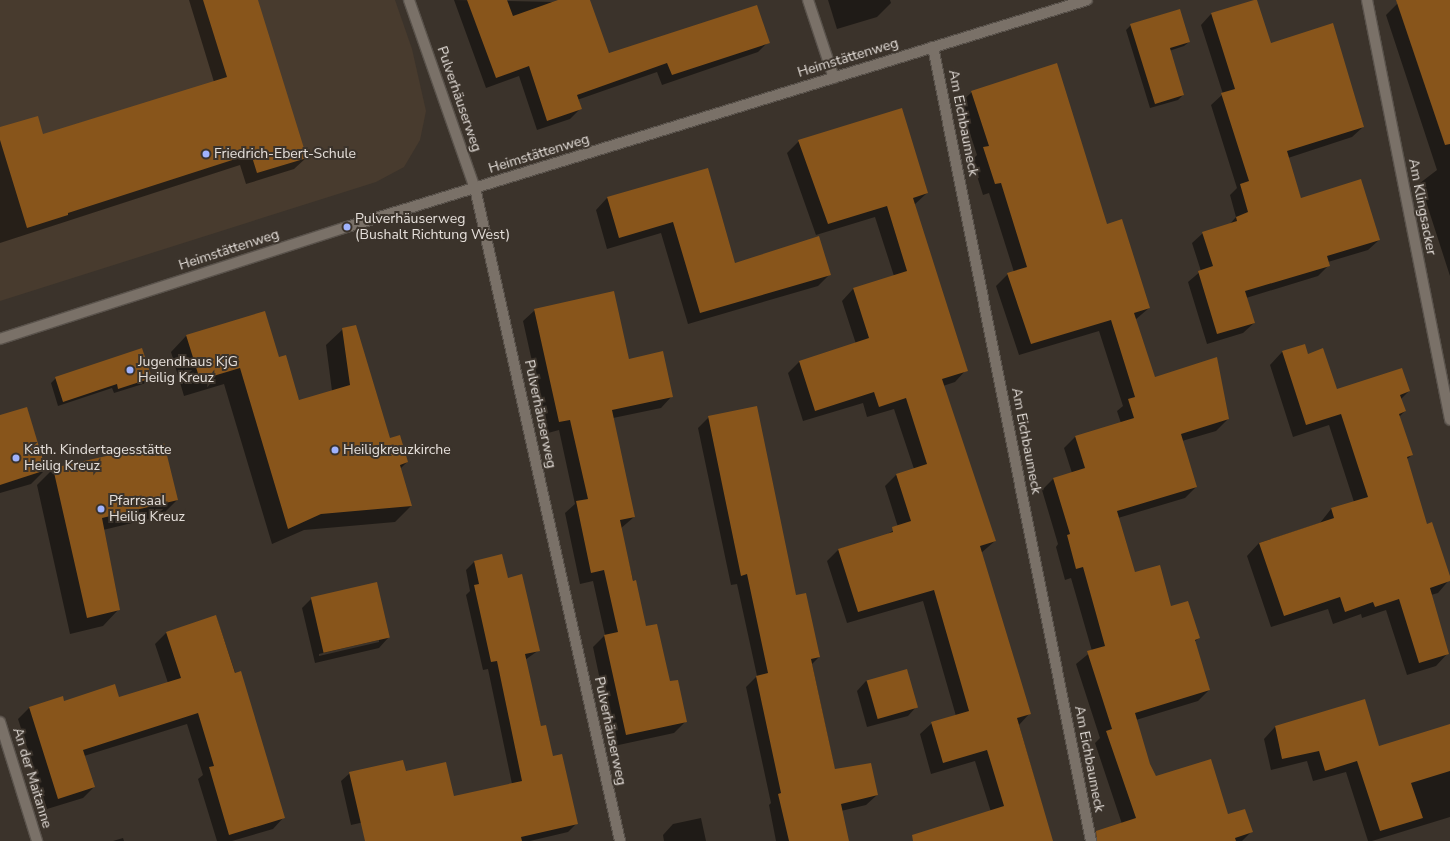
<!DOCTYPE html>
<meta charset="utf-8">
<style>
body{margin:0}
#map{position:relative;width:1450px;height:841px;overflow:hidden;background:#3b332b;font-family:"Nunito Sans",sans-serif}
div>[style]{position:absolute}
.built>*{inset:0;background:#483b2e}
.shadow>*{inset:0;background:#0007}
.building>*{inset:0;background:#88551b;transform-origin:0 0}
.roads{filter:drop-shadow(1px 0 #59524b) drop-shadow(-1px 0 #59524b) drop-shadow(0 1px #59524b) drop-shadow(0 -1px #59524b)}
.street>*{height:10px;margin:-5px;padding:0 5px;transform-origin:5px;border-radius:5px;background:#7a7168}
.dots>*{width:11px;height:11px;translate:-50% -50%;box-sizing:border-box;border:2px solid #3b332b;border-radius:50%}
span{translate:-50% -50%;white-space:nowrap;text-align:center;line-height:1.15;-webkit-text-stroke:4px #3b332b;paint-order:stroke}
.street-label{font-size:14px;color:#e5dfda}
.poi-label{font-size:14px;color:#e5dfda}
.left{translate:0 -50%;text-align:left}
</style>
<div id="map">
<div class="built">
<i style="clip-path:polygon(0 0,395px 0,412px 49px,426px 111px,420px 140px,404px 167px,376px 182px,0 301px)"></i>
</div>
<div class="shadow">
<i style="clip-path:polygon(189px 0,257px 0,306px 158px,294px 169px,246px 184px,240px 165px,0 243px,0 128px,42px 135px,214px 82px)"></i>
<i style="clip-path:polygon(454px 0,556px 2px,588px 0,609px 54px,768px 42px,758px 52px,662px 85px,657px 72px,577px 100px,580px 109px,570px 119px,537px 130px,519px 76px,486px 88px)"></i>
<i style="clip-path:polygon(828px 0,890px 0,891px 3px,877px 17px,837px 29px)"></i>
<i style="clip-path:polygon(1256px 0,1270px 44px,1363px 127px,1352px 137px,1288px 158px,1301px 199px,1379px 240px,1368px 250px,1328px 262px,1329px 265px,1318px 276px,1246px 298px,1254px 323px,1243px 333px,1207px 344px,1188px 282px,1201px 271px,1192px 243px,1203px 233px,1229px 225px,1236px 217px,1230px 195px,1237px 188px,1211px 105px,1223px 94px,1201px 25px,1211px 14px)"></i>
<i style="clip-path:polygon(1408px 0,1450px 0,1450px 276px,1420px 183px,1437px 170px,1386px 15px,1398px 3px)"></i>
<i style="clip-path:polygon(1131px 25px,1189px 42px,1184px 46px,1169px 51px,1183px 95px,1178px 100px,1150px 108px,1126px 30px)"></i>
<i style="clip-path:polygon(972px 92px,1106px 225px,1149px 308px,1135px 320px,1154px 378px,1228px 419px,1216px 431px,1182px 441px,1196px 487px,1185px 498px,1118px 518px,1134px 574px,1199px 638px,1194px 642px,1209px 690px,1198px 701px,1136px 720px,1149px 765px,1155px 777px,1228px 816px,1251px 832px,1242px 841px,1111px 841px,1122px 824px,1095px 743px,1100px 738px,1076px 664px,1092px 651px,1071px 578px,1065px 580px,1056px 547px,1058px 544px,1042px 490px,1053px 479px,1072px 473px,1064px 448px,1075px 437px,1121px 423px,1117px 411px,1123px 406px,1099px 331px,1019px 355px,996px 286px,1008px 274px,1014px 272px,989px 193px,983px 195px,972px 160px,977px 155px,960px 103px)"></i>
<i style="clip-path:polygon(799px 141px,927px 193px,914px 205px,966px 370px,955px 382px,943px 386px,995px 541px,981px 553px,1030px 713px,1019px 725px,1052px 841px,922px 841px,991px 812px,975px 761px,931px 774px,920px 734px,932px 723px,956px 716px,923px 601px,847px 623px,827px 561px,839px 549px,885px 536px,898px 527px,885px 486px,896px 475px,914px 469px,894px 409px,867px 417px,863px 403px,803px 421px,788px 373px,799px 362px,856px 344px,842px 301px,853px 289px,894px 276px,875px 217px,816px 235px,787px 153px)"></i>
<i style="clip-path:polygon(707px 169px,734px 264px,830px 274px,818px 286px,688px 324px,661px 233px,607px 249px,596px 210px,607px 198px)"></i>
<i style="clip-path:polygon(535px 310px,628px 360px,672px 396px,661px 408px,613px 418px,634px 517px,620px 529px,645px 627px,686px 721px,674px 733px,614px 746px,593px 647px,605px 635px,593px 581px,580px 584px,565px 513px,575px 504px,559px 430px,548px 433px,523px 321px)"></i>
<i style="clip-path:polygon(343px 329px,389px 439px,407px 462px,400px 469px,411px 506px,395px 522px,304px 530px,272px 544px,224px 384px,184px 396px,171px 352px,187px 335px,278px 359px,299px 401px,332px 391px,326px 345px)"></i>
<i style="clip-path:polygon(1304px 345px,1307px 355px,1336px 390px,1409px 391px,1401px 399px,1405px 411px,1399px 417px,1412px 455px,1406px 460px,1426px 525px,1450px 579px,1438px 593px,1431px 595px,1448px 653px,1436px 666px,1407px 675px,1386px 610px,1362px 618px,1361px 614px,1333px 624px,1328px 609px,1271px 627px,1247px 556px,1259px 543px,1320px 523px,1331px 509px,1354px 502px,1329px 425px,1293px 437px,1270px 365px,1282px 352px)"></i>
<i style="clip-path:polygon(56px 378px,151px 378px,146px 383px,114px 393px,112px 388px,58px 406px,51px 383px)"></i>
<i style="clip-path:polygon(0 416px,45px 470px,31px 484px,0 493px)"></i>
<i style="clip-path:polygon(709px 417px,795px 596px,819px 657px,812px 664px,835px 771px,877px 795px,866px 805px,841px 811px,848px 841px,776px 841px,769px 805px,771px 803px,746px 687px,757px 676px,737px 584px,731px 585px,698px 428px)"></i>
<i style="clip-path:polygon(53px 469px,177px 500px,161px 516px,103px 530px,119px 609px,103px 626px,70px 634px,37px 485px)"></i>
<i style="clip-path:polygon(474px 562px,507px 579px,539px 650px,525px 660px,541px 727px,577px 823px,568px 832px,530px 841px,383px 841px,378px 819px,351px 825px,341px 781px,350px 773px,405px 772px,453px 797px,512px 784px,488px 669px,483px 670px,466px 595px,470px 591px,466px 570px)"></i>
<i style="clip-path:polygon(evenodd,312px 598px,388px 638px,379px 648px,315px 663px,302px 608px,312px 598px,379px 640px,379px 642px,319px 656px,319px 654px,379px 640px)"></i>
<i style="clip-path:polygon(216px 616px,284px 817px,273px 829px,232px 841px,217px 841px,198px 779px,203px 775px,187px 724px,84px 756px,94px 787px,83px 798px,47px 809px,18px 719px,29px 708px,62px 698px,63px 702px,119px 698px,168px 683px,155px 644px,166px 633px)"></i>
<i style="clip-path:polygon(866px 681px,917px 706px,908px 716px,867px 727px,857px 691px)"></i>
<i style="clip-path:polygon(1450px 725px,1450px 817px,1372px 841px,1368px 841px,1346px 772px,1313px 781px,1307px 761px,1271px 770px,1264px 739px,1275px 727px,1378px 747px)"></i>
<i style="clip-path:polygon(701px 818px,706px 841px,664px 841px,663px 835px,673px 824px)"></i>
<i style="clip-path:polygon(123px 838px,124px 841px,113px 841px)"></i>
</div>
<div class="building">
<i style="clip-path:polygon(203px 0,258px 0,307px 158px,257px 173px,251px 154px,68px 213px,68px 215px,27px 228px,0 140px,0 127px,38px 116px,43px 134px,227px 77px)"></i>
<i style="clip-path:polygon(467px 0,507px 0,513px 16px,558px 0,590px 0,609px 53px,757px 5px,770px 43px,672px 75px,667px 63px,577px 95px,582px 109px,547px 121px,529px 66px,496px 78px)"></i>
<i style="clip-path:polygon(1254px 0,1257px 0,1271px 43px,1333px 23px,1364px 127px,1287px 151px,1301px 198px,1361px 179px,1380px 240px,1327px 256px,1330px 266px,1245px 291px,1255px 323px,1217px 334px,1198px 271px,1213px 266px,1202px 232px,1237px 221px,1236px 217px,1248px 212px,1240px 184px,1249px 181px,1221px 93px,1235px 89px,1211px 13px)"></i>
<i style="clip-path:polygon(1396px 0,1450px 0,1450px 144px,1445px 145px)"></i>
<i style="clip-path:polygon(1180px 9px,1190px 42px,1170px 48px,1184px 95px,1155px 104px,1130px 24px)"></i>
<i style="clip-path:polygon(1057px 63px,1107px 224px,1122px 219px,1150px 308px,1134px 313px,1155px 377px,1217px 357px,1229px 419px,1181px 434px,1197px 487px,1117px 511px,1135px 572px,1160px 565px,1171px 606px,1188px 601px,1200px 638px,1195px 640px,1210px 690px,1135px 713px,1150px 764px,1156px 776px,1211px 759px,1228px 814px,1245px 809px,1253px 832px,1235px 838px,1236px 841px,1097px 841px,1096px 831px,1136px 818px,1106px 731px,1112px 729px,1087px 651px,1105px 646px,1083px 567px,1076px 569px,1067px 535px,1070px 534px,1053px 478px,1085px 468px,1075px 436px,1134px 418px,1128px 399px,1135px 397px,1111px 320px,1031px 344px,1007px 273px,1027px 267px,1001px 183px,995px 184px,983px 147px,989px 146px,971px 91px)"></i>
<i style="clip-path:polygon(902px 108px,928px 193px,913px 198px,968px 371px,942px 379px,996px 541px,980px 546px,1031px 714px,1017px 718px,1053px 841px,913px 841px,912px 835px,1004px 806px,987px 750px,943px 763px,931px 722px,969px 711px,934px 590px,858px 612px,838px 549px,893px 532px,892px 527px,911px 521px,896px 474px,927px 464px,906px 398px,879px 407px,874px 392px,815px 411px,799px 361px,869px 338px,853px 288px,907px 271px,887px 206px,828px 224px,798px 140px)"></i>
<i style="clip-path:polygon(708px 168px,735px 263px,819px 236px,831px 275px,700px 313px,673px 222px,619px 238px,607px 197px)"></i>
<i style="clip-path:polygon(614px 291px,629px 359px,663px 351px,673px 397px,612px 410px,635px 517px,620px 520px,633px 581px,636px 580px,646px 626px,657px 624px,670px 681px,678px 680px,687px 722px,626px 735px,604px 635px,618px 632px,604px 570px,591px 573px,576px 501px,588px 499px,570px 420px,559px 422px,534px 309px)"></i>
<i style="clip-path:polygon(265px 311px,279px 357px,286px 355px,299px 400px,350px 385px,342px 328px,356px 325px,390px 438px,400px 435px,408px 462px,400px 465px,412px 506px,321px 514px,288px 529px,240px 368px,200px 380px,186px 335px)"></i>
<i style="clip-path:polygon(1305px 344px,1308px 354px,1323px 348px,1337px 389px,1402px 368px,1410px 391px,1400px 395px,1406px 411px,1399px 414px,1413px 455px,1407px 457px,1427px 524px,1432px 522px,1450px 576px,1450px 581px,1430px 588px,1449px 654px,1419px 663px,1399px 599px,1375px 607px,1373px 602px,1345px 612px,1340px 597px,1284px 616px,1259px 543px,1334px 518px,1331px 508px,1368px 497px,1341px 414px,1306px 425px,1282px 351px)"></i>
<i style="clip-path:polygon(142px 348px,152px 378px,118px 389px,117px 384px,63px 402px,55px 377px)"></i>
<i style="clip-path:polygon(757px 406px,796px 595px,806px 593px,820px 657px,811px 659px,835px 769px,871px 763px,878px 795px,841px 804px,849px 841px,789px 841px,778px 794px,781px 793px,756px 676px,768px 673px,747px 574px,741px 576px,708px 416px)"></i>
<i style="clip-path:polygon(27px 407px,46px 470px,0 485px,0 415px)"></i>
<i style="clip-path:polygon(164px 443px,178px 500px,102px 518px,120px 610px,87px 618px,53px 468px)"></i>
<i style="clip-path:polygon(502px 554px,508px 578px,522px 574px,540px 651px,525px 654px,541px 726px,546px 725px,553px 756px,562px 754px,578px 824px,521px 837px,522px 841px,365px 841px,349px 772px,403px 760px,406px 771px,446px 762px,454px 796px,522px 781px,497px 661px,491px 662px,474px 585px,479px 584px,474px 561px)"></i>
<i style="left:377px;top:582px;width:57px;height:68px;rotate:77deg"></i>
<i style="clip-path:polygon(216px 615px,235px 673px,241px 671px,285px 818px,229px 835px,209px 767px,214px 766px,198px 713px,83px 750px,95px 787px,58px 799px,29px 707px,63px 696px,64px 701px,115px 684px,119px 697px,181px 678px,166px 632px)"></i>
<i style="left:907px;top:669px;width:40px;height:42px;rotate:74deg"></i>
<i style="clip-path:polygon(1365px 699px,1379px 746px,1450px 724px,1450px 771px,1411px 783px,1423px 818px,1380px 831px,1357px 761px,1325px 771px,1319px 751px,1282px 759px,1275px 726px)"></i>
</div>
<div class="roads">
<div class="street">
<i style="left:409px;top:0;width:199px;rotate:70.7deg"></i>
<i style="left:475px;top:188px;width:669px;rotate:77.48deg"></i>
<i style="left:808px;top:0;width:82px;rotate:71.6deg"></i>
<i style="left:1367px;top:0;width:428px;rotate:78.8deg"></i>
<i style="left:933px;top:47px;width:810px;rotate:78.75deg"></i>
<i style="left:0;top:339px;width:365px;rotate:-17.9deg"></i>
<i style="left:347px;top:227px;width:774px;rotate:-17.05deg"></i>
<i style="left:0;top:722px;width:125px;rotate:72.7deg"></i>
</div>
</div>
<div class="dots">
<i style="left:206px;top:154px;background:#a0b3fd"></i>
<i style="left:347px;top:227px;background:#a0b3fd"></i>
<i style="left:130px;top:370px;background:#a0b3fd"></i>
<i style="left:335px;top:450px;background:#a0b3fd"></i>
<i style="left:16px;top:458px;background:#a0b3fd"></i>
<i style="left:101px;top:509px;background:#a0b3fd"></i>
</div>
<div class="street-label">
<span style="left:848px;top:58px;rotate:-17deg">Heimstättenweg</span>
<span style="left:459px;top:99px;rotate:71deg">Pulverhäuserweg</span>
<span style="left:963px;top:123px;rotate:79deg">Am Eichbaumeck</span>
<span style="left:539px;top:154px;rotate:-17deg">Heimstättenweg</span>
<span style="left:1422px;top:207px;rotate:79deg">Am Klingsacker</span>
<span style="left:229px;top:250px;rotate:-18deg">Heimstättenweg</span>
<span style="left:540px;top:414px;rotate:78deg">Pulverhäuserweg</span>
<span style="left:1026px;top:441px;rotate:79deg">Am Eichbaumeck</span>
<span style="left:610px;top:731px;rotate:78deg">Pulverhäuserweg</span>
<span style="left:1089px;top:759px;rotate:79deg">Am Eichbaumeck</span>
<span style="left:32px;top:778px;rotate:73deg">An der Maitanne</span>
</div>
<div class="poi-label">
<span class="left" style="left:214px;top:154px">Friedrich-Ebert-Schule</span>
<span class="left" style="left:355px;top:227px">Pulverhäuserweg<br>(Bushalt Richtung West)</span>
<span class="left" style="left:138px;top:370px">Jugendhaus KjG<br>Heilig Kreuz</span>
<span class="left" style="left:24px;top:458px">Kath. Kindertagesstätte<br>Heilig Kreuz</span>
<span class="left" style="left:343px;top:450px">Heiligkreuzkirche</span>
<span class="left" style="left:109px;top:509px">Pfarrsaal<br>Heilig Kreuz</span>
</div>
</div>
